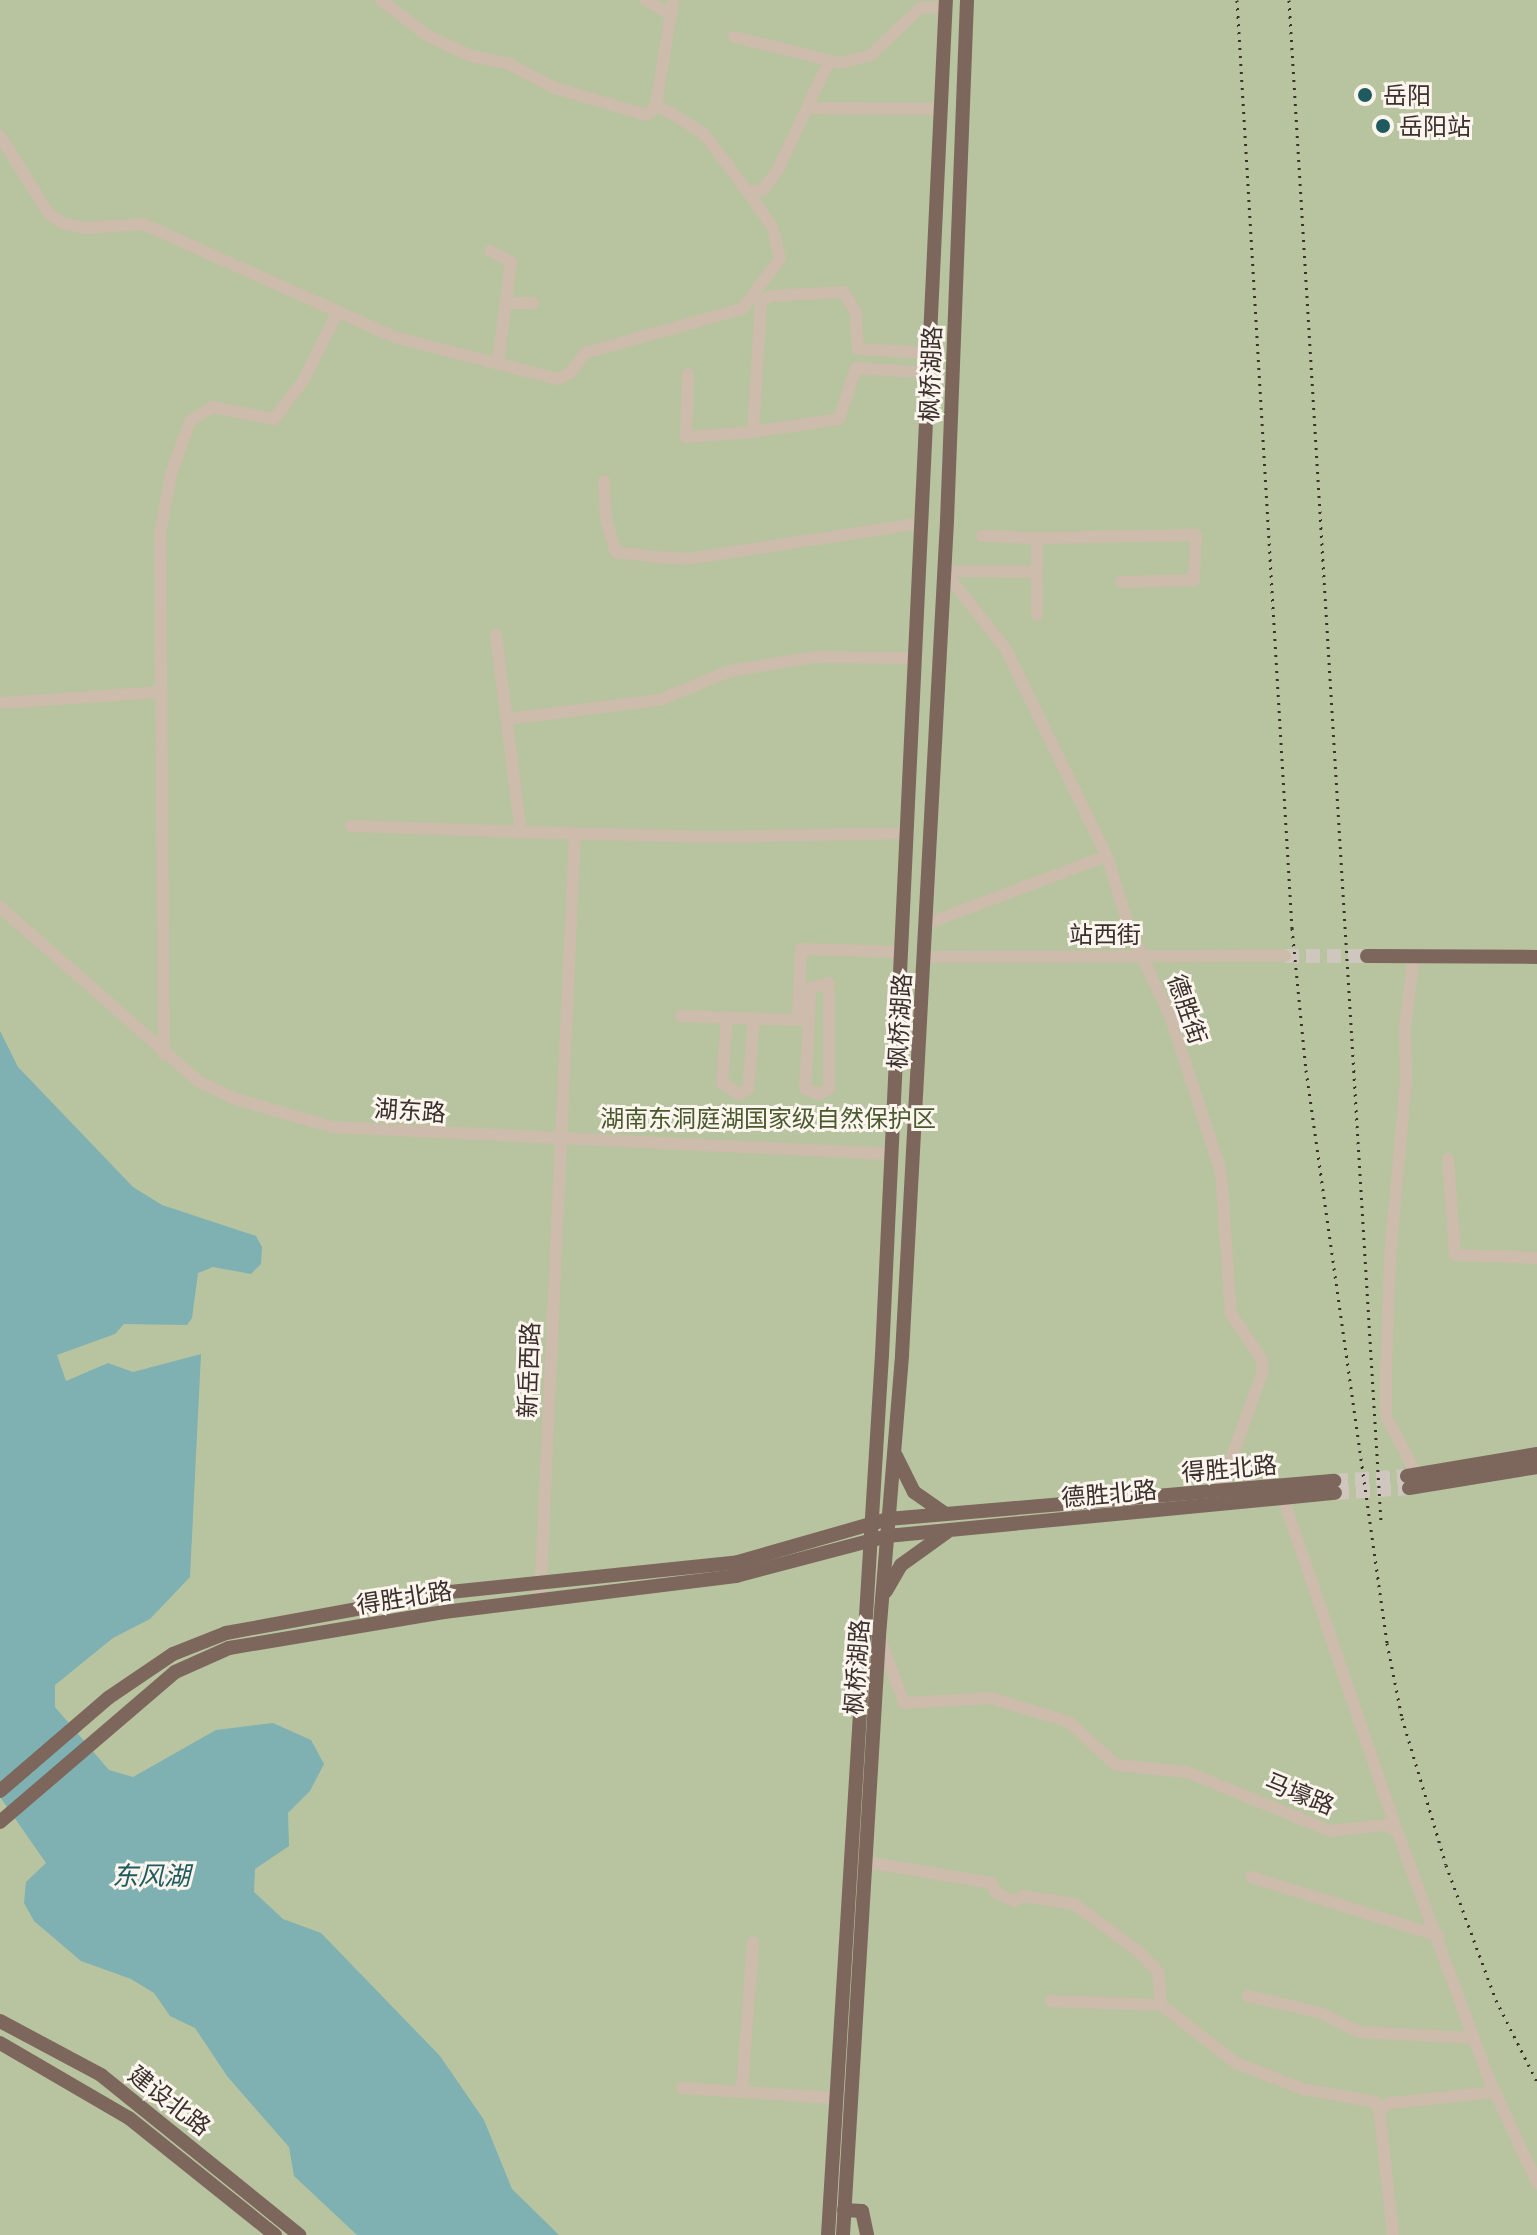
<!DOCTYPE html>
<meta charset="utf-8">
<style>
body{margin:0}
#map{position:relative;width:1537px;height:2235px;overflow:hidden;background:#f4ebe1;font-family:"Noto Sans","Noto Sans SC",sans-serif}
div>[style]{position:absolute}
.green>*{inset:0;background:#b8c4a0;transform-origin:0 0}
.water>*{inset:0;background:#7fb0b2}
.major-tunnel>*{height:14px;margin-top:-7px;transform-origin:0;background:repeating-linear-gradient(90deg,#cfc6bd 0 14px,transparent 0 21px)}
.minor>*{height:12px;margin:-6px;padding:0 6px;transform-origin:6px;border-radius:6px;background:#cdbbac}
.major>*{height:14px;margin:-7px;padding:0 7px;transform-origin:7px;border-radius:7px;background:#7d675c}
.rail>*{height:3px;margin-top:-1.5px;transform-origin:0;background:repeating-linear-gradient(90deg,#3b302b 0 2px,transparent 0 8px)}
.dots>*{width:22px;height:22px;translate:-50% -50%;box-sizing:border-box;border:4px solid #fbf5ee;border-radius:50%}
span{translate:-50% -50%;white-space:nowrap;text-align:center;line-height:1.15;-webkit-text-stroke:6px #fbf5ee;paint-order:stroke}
.poi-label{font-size:24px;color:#3b302b}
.left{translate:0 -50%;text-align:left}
.street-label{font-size:24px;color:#3b302b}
.park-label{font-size:24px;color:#4a5a2e}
.water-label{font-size:26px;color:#1f5a5e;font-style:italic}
</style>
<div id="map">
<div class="green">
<i style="left:0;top:0;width:1537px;height:2235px"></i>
</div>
<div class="water">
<i style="clip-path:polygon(0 1031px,18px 1067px,133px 1187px,162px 1205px,256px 1236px,262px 1247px,261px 1264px,251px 1274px,213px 1267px,198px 1273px,192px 1318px,187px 1325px,124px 1324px,115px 1334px,57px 1355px,66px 1381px,108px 1363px,133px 1372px,201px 1354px,190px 1577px,150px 1619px,113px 1638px,55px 1685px,55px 1707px,109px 1770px,133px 1777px,216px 1730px,273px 1723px,311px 1740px,324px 1764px,310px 1791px,288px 1813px,289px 1846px,255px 1869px,254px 1892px,283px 1919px,321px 1933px,440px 2056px,484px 2120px,512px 2189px,559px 2235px,357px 2235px,294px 2176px,289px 2147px,227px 2076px,195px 2028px,170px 2016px,154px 1993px,131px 1979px,81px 1961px,34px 1921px,24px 1903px,26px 1882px,46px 1863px,0 1797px)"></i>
</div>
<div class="major-tunnel">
<i style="left:1285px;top:956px;width:82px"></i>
<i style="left:1334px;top:1481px;width:73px;rotate:-3.9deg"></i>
<i style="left:1335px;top:1493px;width:74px;rotate:-3.9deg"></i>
</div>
<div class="minor">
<i style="left:381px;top:0;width:59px;rotate:37.5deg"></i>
<i style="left:428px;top:36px;width:47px;rotate:24.9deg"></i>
<i style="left:471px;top:56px;width:37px;rotate:11deg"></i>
<i style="left:507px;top:63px;width:54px;rotate:27.5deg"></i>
<i style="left:555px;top:88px;width:95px;rotate:16.5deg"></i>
<i style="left:646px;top:115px;width:13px;rotate:-42deg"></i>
<i style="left:656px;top:106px;width:19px;rotate:25deg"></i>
<i style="left:673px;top:114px;width:37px;rotate:33deg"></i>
<i style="left:704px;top:134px;width:73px;rotate:52.8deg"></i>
<i style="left:748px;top:192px;width:15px;rotate:-8deg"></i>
<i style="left:763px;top:190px;width:26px;rotate:-54deg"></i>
<i style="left:778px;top:169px;width:117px;rotate:-64.7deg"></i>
<i style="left:646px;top:0;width:26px;rotate:31deg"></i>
<i style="left:734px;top:37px;width:109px;rotate:13.8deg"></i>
<i style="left:840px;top:63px;width:32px;rotate:-14deg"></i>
<i style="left:871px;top:55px;width:68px;rotate:-43.8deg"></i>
<i style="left:920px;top:8px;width:26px;rotate:-2deg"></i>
<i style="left:656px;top:106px;width:107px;rotate:-80.9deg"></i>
<i style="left:808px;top:108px;width:133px;rotate:0.4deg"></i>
<i style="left:0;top:136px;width:92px;rotate:57.9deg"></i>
<i style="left:49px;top:214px;width:16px;rotate:35deg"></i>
<i style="left:62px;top:223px;width:25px;rotate:12deg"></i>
<i style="left:86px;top:228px;width:57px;rotate:-4deg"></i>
<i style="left:143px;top:224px;width:275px;rotate:24.2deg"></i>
<i style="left:394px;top:337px;width:168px;rotate:14.4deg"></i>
<i style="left:557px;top:379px;width:14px;rotate:-25deg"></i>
<i style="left:570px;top:373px;width:25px;rotate:-53deg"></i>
<i style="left:585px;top:353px;width:163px;rotate:-15.7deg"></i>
<i style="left:742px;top:309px;width:63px;rotate:-52.8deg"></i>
<i style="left:780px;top:259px;width:32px;rotate:-103deg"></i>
<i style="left:773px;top:228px;width:44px;rotate:-124.8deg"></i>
<i style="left:490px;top:251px;width:24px;rotate:28deg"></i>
<i style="left:511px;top:262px;width:101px;rotate:97.4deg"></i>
<i style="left:505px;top:303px;width:28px"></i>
<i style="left:930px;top:373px;width:74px;rotate:-176.1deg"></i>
<i style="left:856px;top:368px;width:54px;rotate:108.4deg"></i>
<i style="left:839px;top:419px;width:87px;rotate:171.4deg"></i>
<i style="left:753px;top:432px;width:131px;rotate:-86.5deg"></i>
<i style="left:761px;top:301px;width:11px;rotate:-27deg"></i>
<i style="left:771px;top:296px;width:73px;rotate:-3.1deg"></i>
<i style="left:844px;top:292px;width:24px;rotate:60deg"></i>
<i style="left:856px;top:313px;width:36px;rotate:87deg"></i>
<i style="left:858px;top:349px;width:73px;rotate:3.1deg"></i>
<i style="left:688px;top:374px;width:63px;rotate:91.8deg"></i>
<i style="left:686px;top:437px;width:67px;rotate:-4.3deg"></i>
<i style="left:604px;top:481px;width:39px;rotate:87deg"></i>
<i style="left:606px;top:520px;width:34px;rotate:73deg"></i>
<i style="left:616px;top:552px;width:38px;rotate:7deg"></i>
<i style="left:654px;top:557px;width:33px;rotate:3deg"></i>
<i style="left:687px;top:559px;width:239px;rotate:-8.7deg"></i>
<i style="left:982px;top:536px;width:55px;rotate:2.1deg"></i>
<i style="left:1037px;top:538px;width:77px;rotate:90deg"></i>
<i style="left:1037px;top:538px;width:159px;rotate:-1.1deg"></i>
<i style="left:1196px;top:535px;width:45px;rotate:92.5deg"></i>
<i style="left:1194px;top:580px;width:73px;rotate:178.4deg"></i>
<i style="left:944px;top:571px;width:98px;rotate:51.6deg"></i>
<i style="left:1005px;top:648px;width:232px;rotate:63.9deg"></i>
<i style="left:1107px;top:856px;width:75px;rotate:73deg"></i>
<i style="left:1129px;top:928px;width:97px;rotate:65deg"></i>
<i style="left:1170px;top:1016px;width:164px;rotate:71.9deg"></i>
<i style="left:1221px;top:1172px;width:142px;rotate:86deg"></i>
<i style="left:1231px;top:1314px;width:53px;rotate:55.7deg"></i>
<i style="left:1261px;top:1358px;width:13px;rotate:81deg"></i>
<i style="left:1263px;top:1371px;width:128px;rotate:110.1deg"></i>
<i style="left:944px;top:571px;width:93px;rotate:0.6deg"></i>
<i style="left:496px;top:635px;width:199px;rotate:82.8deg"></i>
<i style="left:521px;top:832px;width:192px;rotate:1.5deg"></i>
<i style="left:713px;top:837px;width:196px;rotate:-1.2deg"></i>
<i style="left:0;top:703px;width:160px;rotate:-3.9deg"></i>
<i style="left:507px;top:719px;width:153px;rotate:-7.1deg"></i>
<i style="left:659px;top:700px;width:77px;rotate:-22.2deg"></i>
<i style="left:730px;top:671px;width:86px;rotate:-9.4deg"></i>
<i style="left:815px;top:657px;width:102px;rotate:0.6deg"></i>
<i style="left:351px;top:826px;width:170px;rotate:2deg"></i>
<i style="left:0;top:907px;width:264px;rotate:41.3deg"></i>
<i style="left:198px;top:1081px;width:39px;rotate:26deg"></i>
<i style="left:233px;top:1098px;width:103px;rotate:16.3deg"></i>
<i style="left:332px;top:1127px;width:559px;rotate:2.77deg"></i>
<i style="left:926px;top:924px;width:193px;rotate:-20.6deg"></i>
<i style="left:1414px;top:956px;width:70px;rotate:97.4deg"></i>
<i style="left:1405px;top:1025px;width:56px;rotate:89deg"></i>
<i style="left:1406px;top:1081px;width:178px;rotate:95.2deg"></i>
<i style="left:1390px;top:1258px;width:116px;rotate:92deg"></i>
<i style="left:1386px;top:1374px;width:42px;rotate:90deg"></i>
<i style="left:1386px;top:1416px;width:67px;rotate:62.3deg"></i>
<i style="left:924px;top:957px;width:361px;rotate:-0.2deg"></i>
<i style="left:681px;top:1016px;width:117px;rotate:2deg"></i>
<i style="left:798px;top:1020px;width:71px;rotate:-87.6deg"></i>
<i style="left:801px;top:949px;width:101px;rotate:1.7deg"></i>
<i style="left:727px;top:1017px;width:66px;rotate:94.3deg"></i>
<i style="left:722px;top:1083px;width:20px;rotate:33deg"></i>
<i style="left:739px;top:1094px;width:10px;rotate:-29deg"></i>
<i style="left:748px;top:1089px;width:71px;rotate:-85.2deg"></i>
<i style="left:798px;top:1020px;width:11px"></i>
<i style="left:809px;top:1020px;width:69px;rotate:93.3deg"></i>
<i style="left:805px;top:1089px;width:15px;rotate:20deg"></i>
<i style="left:819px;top:1094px;width:11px;rotate:-27deg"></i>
<i style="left:829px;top:1089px;width:106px;rotate:-90deg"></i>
<i style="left:829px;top:983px;width:20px;rotate:165deg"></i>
<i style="left:810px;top:988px;width:32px;rotate:92deg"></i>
<i style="left:164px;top:1055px;width:520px;rotate:-90.44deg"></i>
<i style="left:160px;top:535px;width:62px;rotate:-79.8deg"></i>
<i style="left:171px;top:474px;width:56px;rotate:-70.3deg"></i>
<i style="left:190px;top:421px;width:26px;rotate:-32deg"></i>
<i style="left:212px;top:407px;width:63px;rotate:11deg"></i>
<i style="left:274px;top:419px;width:48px;rotate:-52.7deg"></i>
<i style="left:303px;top:381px;width:76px;rotate:-63.4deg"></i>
<i style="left:1448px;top:1159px;width:96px;rotate:85.8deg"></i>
<i style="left:1455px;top:1255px;width:82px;rotate:2.1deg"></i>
<i style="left:1283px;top:1498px;width:352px;rotate:71.1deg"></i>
<i style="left:540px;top:1601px;width:768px;rotate:-87.39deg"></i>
<i style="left:880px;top:1639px;width:68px;rotate:69.4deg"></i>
<i style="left:904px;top:1703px;width:87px;rotate:-3.3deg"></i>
<i style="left:991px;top:1698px;width:82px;rotate:17.1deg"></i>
<i style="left:1069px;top:1722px;width:64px;rotate:42.5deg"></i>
<i style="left:1116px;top:1765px;width:71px;rotate:5.6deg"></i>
<i style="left:1187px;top:1772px;width:155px;rotate:22.4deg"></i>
<i style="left:1330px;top:1831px;width:56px;rotate:-6.1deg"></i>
<i style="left:1386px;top:1825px;width:13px;rotate:29deg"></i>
<i style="left:1397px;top:1831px;width:262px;rotate:69.7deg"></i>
<i style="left:1488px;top:2077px;width:117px;rotate:65.2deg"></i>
<i style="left:866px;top:1862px;width:127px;rotate:9.5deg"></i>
<i style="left:991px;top:1883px;width:11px;rotate:63deg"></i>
<i style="left:996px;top:1893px;width:20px;rotate:24deg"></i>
<i style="left:1014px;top:1901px;width:10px;rotate:-29deg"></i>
<i style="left:1023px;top:1896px;width:52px;rotate:8.9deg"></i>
<i style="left:1074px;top:1904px;width:79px;rotate:36.3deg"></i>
<i style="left:1138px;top:1951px;width:29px;rotate:46deg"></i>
<i style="left:1158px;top:1972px;width:33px;rotate:85deg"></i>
<i style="left:1161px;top:2005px;width:95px;rotate:37.7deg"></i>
<i style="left:1236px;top:2063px;width:72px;rotate:21.2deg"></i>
<i style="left:1303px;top:2089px;width:73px;rotate:10.2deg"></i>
<i style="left:1375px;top:2102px;width:8px;rotate:60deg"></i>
<i style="left:1251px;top:1877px;width:197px;rotate:17.4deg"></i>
<i style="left:1248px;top:1996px;width:75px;rotate:13.1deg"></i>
<i style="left:1321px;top:2013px;width:42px;rotate:26.6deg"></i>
<i style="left:1359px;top:2032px;width:115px;rotate:3deg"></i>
<i style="left:1050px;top:2001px;width:111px;rotate:2.1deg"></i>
<i style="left:682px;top:2088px;width:152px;rotate:3.8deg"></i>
<i style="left:742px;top:2089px;width:147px;rotate:-85.7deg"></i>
<i style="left:1393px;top:2235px;width:127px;rotate:-96.3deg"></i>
<i style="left:1379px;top:2109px;width:13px;rotate:-29deg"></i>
<i style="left:1390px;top:2103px;width:106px;rotate:-6deg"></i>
</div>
<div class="major">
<i style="left:1367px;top:956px;width:170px;rotate:0.3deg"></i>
<i style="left:896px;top:1456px;width:40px;rotate:63.4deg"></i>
<i style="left:914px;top:1492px;width:38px;rotate:35deg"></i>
<i style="left:1407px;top:1476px;width:132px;rotate:-9.6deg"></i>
<i style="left:1409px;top:1488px;width:130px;rotate:-9.3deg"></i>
<i style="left:886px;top:1591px;width:30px;rotate:-60deg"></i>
<i style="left:901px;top:1565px;width:57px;rotate:-35.7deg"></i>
<i style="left:0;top:1791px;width:143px;rotate:-40.7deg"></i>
<i style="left:108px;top:1698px;width:78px;rotate:-34.1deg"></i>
<i style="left:173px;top:1654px;width:57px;rotate:-21.6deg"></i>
<i style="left:226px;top:1633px;width:228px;rotate:-10.4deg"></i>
<i style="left:450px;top:1592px;width:290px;rotate:-5.9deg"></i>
<i style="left:738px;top:1562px;width:156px;rotate:-16deg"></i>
<i style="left:888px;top:1519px;width:448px;rotate:-4.9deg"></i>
<i style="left:0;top:1822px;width:230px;rotate:-40.6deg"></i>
<i style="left:175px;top:1672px;width:59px;rotate:-24deg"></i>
<i style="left:229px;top:1648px;width:218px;rotate:-9.5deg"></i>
<i style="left:444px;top:1612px;width:294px;rotate:-7deg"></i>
<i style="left:736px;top:1576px;width:156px;rotate:-14.8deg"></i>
<i style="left:887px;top:1536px;width:450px;rotate:-5.5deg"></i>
<i style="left:0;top:2021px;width:115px;rotate:28.1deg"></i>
<i style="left:101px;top:2075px;width:255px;rotate:38.9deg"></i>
<i style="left:0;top:2043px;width:149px;rotate:30.2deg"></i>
<i style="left:129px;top:2118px;width:187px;rotate:38.7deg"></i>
<i style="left:844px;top:2210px;width:18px;rotate:3deg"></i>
<i style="left:862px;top:2211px;width:25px;rotate:78deg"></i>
<i style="left:828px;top:2235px;width:882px;rotate:-86.49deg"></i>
<i style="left:882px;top:1355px;width:1357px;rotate:-87.3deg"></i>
<i style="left:843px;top:2235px;width:600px;rotate:-86.56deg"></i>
<i style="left:879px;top:1636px;width:282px;rotate:-85.3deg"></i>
<i style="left:902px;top:1355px;width:835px;rotate:-86.91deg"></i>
<i style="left:947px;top:521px;width:521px;rotate:-87.8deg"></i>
</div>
<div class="rail">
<i style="left:1237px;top:0;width:930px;rotate:86.61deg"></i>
<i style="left:1292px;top:928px;width:143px;rotate:84.4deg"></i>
<i style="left:1306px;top:1070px;width:579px;rotate:81.95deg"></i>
<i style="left:1387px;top:1643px;width:76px;rotate:78.7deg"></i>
<i style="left:1402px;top:1718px;width:153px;rotate:73.3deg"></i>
<i style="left:1446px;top:1865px;width:144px;rotate:69.7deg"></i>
<i style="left:1496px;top:2000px;width:92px;rotate:63.4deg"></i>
<i style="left:1289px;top:0;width:1524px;rotate:86.54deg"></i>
</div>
<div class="dots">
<i style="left:1365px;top:95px;background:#1f5a5e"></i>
<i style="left:1383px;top:126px;background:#1f5a5e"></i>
</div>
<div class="poi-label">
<span class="left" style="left:1383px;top:95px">岳阳</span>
<span class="left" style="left:1399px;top:126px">岳阳站</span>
</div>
<div class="street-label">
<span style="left:930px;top:374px;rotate:-88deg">枫桥湖路</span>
<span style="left:1105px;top:934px">站西街</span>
<span style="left:1188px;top:1009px;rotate:71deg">德胜街</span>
<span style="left:899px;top:1021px;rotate:-87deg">枫桥湖路</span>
<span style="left:410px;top:1110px;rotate:4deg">湖东路</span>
<span style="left:528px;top:1370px;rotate:-88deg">新岳西路</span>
<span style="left:1229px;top:1468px;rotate:-5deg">得胜北路</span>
<span style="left:1109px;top:1493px;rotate:-5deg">德胜北路</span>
<span style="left:404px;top:1597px;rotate:-9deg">得胜北路</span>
<span style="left:856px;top:1667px;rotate:-86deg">枫桥湖路</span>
<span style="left:1300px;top:1793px;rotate:22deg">马壕路</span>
<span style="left:170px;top:2100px;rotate:38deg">建设北路</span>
</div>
<div class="park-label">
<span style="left:768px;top:1118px">湖南东洞庭湖国家级自然保护区</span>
</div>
<div class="water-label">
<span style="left:151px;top:1876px">东风湖</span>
</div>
</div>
